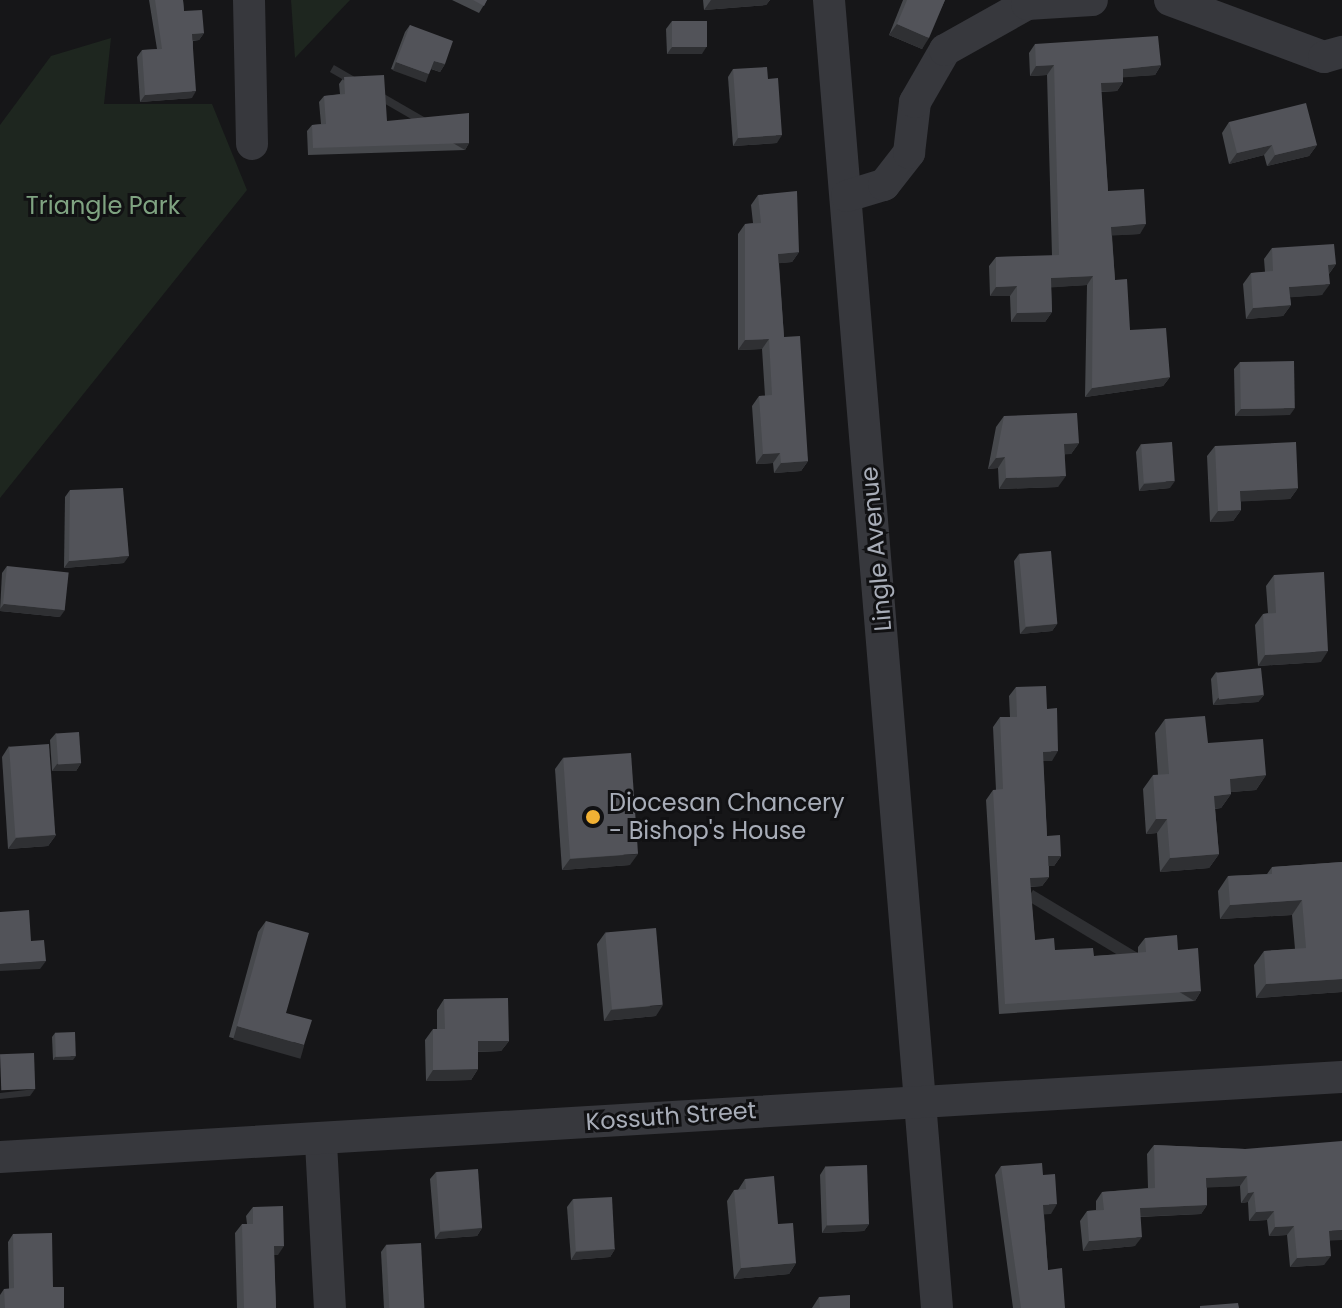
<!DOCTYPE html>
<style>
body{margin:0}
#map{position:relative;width:1342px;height:1308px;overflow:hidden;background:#161618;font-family:Poppins,sans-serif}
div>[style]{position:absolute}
.green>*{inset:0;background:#1e261f}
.minor>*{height:32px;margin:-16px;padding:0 16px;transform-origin:16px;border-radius:16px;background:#37383d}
.wall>*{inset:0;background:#47494d}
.shaded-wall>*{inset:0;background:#2f3033;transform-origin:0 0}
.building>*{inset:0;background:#525359;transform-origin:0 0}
.dots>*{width:22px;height:22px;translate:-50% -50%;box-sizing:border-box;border:4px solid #111113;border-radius:50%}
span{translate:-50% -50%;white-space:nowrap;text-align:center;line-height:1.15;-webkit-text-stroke:6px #111113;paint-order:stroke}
.park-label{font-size:24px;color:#7fa381}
.street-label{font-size:24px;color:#a8adb8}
.poi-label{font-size:24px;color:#a8adb8}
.left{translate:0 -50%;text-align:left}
</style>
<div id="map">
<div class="green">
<i style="clip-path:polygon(291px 0,350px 0,295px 58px)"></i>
<i style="clip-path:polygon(111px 38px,104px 104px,212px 104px,247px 190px,0 498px,0 125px,51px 56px)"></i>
</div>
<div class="minor">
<i style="left:249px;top:0;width:144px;rotate:88.8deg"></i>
<i style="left:829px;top:0;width:1312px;rotate:85.28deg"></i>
<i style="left:1170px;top:0;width:164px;rotate:20.3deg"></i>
<i style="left:1324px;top:57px;width:19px;rotate:-16deg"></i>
<i style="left:847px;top:196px;width:39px;rotate:-17deg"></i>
<i style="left:884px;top:185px;width:41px;rotate:-52deg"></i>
<i style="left:909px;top:153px;width:51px;rotate:-83.3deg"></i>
<i style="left:915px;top:102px;width:60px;rotate:-60deg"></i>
<i style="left:945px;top:50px;width:94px;rotate:-29.3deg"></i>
<i style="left:1027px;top:4px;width:65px;rotate:-3.5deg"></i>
<i style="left:321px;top:1143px;width:165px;rotate:86.9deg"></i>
<i style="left:0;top:1157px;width:1344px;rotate:-3.41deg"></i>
</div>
<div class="wall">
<i style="clip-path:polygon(149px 0,183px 0,184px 11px,204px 33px,199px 40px,193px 41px,192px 98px,140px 102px,137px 57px,142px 50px,157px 49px)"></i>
<i style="clip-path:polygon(452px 0,487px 0,479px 13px)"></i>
<i style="clip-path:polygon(703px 0,770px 0,766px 5px,704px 10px)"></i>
<i style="clip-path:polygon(903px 0,945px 0,922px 49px,889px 35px)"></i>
<i style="clip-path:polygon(672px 21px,702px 54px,667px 54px,666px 29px)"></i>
<i style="clip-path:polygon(410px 25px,445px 64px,440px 72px,431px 69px,424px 81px,391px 69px,405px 32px)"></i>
<i style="clip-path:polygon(1035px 44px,1161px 65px,1155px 75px,1123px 77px,1123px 82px,1117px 91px,1101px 92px,1108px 191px,1140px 234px,1112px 235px,1115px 280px,1130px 330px,1170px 377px,1163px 386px,1085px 397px,1087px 285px,1051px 287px,1052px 312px,1045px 322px,1011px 322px,1010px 296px,990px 296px,989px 266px,996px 257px,1052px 256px,1047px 75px,1030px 76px,1029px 53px)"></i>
<i style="clip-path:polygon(733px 69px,768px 79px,777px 143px,733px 146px,728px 77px)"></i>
<i style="clip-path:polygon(344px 77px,387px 121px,469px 143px,465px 150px,308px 155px,307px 131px,312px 125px,321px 124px,319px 102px,324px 96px,340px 94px,339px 84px)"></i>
<i style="clip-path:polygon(1229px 122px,1317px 145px,1309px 156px,1267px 166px,1264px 155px,1229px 164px,1222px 133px)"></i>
<i style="clip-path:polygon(758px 195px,799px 252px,792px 262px,779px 263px,784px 337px,808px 461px,801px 471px,774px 473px,773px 463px,756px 464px,752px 406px,759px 396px,765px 396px,762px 349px,738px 350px,738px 234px,745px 224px,753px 223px,751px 205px)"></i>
<i style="clip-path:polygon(1272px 248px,1336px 264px,1329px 274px,1322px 295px,1290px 297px,1291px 305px,1283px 316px,1246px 319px,1243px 284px,1251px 273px,1265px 272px,1264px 259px)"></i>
<i style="clip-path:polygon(1240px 362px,1290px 415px,1235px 416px,1234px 369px)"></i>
<i style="clip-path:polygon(1004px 416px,1079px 443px,1071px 454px,1065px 454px,1058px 487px,999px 489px,998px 468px,988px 469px,996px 427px)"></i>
<i style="clip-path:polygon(1141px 444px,1170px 488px,1139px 491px,1136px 452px)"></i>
<i style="clip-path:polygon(1215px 446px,1298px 488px,1290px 499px,1241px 501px,1241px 510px,1233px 521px,1210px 522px,1207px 456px)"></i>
<i style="clip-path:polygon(70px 490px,124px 563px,64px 568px,65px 497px)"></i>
<i style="clip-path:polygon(1019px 554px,1057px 624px,1052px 631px,1020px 634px,1014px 561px)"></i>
<i style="clip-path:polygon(7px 566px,60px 617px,0 611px,2px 573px)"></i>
<i style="clip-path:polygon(1274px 575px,1321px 662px,1258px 666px,1255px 625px,1263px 614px,1268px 613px,1266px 586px)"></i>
<i style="clip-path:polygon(1216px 672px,1264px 695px,1258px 702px,1213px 705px,1211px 679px)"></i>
<i style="clip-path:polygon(1016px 687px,1047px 709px,1052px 761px,1043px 761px,1047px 836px,1061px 856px,1054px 866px,1049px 866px,1049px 877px,1042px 886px,1030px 887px,1035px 940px,1055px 950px,1094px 956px,1138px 953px,1138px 947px,1145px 938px,1178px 950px,1201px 991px,1195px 1001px,999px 1014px,986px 800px,993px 790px,996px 790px,993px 727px,1000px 717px,1010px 717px,1009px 696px)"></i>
<i style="clip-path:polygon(1165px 719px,1266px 775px,1256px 790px,1231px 792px,1231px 794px,1221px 808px,1215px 809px,1219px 854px,1209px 868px,1160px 872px,1157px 833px,1146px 834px,1143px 789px,1153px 775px,1158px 775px,1155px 733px)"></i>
<i style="clip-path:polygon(56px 733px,81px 763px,76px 771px,52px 771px,50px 740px)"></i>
<i style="clip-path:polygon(9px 746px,56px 835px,48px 846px,8px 849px,2px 757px)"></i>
<i style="clip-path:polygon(563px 758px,630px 865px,562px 870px,555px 769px)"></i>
<i style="clip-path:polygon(1342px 862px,1342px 992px,1256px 998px,1254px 965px,1264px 951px,1295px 949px,1292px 915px,1220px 919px,1218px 891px,1228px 876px,1267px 874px,1272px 867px)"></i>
<i style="clip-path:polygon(266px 921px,286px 1013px,297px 1056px,229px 1037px,258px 932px)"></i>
<i style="clip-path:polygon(605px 933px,656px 1016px,604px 1021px,597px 944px)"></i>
<i style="clip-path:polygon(444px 999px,509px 1041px,501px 1051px,478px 1052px,478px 1069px,471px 1080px,426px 1081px,425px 1040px,433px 1029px,437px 1029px,437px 1010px)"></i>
<i style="clip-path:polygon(55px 1033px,73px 1060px,53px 1060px,52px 1037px)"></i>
<i style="clip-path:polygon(1154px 1145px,1245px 1149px,1342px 1240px,1330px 1240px,1324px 1265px,1290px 1267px,1287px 1235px,1269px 1236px,1267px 1220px,1249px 1221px,1248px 1202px,1241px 1203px,1240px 1186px,1207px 1187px,1207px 1205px,1201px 1214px,1140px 1217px,1135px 1246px,1083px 1251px,1080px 1221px,1087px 1211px,1096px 1210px,1096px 1201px,1102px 1192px,1148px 1188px,1147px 1154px)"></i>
<i style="clip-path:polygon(1001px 1166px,1043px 1175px,1051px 1214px,1044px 1214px,1048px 1270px,1065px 1308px,1013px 1308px,995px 1175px)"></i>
<i style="clip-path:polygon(825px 1167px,869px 1224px,864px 1231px,822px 1233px,820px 1175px)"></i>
<i style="clip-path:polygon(436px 1172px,482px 1228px,477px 1236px,435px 1239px,430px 1179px)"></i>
<i style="clip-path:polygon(745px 1179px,778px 1224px,796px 1263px,789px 1274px,734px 1279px,727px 1201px,734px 1190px,738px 1190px)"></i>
<i style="clip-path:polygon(573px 1199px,615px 1249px,610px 1257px,571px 1260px,567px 1207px)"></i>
<i style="clip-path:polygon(253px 1207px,278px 1255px,274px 1255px,276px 1308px,237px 1308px,235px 1233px,242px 1224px,247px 1224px,246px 1216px)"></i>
<i style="clip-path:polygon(13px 1234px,53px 1287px,64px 1308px,0 1308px,0 1295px,4px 1289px,9px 1289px,8px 1242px)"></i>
<i style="clip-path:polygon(386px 1245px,424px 1308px,384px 1308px,381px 1252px)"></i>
<i style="clip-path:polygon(819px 1297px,850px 1308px,812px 1308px)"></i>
</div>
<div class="shaded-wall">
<i style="clip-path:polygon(711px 0,770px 0,766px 5px,704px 10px)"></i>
<i style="clip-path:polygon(897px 24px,929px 38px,922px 49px,889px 35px)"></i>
<i style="clip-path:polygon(204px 33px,199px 40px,187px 41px,192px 34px)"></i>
<i style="clip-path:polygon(707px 46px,702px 54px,667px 54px,672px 47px)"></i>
<i style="clip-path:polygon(434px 61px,445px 64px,440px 72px,429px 68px)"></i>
<i style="left:396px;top:62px;width:35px;height:9px;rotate:20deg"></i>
<i style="clip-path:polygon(1054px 65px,1047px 75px,1030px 76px,1036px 66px)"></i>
<i style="clip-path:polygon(1161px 65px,1155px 75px,1116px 78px,1123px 69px)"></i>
<i style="clip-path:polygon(1123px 82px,1117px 91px,1094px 92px,1101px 83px)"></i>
<i style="clip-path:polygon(196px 91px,192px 98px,140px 102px,145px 95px)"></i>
<i style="clip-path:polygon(782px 135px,777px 143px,733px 146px,738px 138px)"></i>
<i style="left:469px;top:143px;width:8px;height:156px;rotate:120deg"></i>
<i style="clip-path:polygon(1272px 145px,1264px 155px,1229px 164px,1237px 153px)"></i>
<i style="clip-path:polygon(1317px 145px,1309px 156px,1267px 166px,1275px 155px)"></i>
<i style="clip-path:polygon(1146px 224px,1140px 234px,1105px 236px,1111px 227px)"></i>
<i style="clip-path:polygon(799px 252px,792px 262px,772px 264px,778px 254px)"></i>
<i style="clip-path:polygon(1336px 264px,1328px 275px,1328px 265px)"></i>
<i style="clip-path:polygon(1093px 276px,1087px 285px,1044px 288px,1051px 278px)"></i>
<i style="clip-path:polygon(1330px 284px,1322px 295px,1282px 298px,1289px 287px)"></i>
<i style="clip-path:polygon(1017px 286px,1010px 296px,990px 296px,996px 287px)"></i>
<i style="clip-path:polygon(1291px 305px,1283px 316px,1246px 319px,1253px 308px)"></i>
<i style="clip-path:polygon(1052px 312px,1045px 322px,1011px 322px,1017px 313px)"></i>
<i style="clip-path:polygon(769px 339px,762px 349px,738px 350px,745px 340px)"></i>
<i style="clip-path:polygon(1170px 377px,1163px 386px,1085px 397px,1092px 388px)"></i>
<i style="clip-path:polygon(1295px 408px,1290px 415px,1235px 416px,1241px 409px)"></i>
<i style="clip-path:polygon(1079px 443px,1071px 454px,1057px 455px,1064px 444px)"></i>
<i style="clip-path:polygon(780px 453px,773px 463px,756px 464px,763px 454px)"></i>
<i style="clip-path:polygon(1005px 457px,998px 468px,988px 469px,996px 458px)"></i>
<i style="clip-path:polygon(808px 461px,801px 471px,774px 473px,781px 463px)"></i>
<i style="clip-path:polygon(1066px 476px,1058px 487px,999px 489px,1006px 478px)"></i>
<i style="clip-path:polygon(1175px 481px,1170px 488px,1139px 491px,1144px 484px)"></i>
<i style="clip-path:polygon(1298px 488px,1290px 499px,1232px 502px,1240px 491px)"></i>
<i style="clip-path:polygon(1241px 510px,1233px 521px,1210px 522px,1218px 511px)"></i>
<i style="clip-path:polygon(129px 556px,124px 563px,64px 568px,69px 561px)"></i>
<i style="clip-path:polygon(4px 604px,65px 610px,60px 617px,0 611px,0 609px)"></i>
<i style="clip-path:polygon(1057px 624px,1052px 631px,1020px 634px,1026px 627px)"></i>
<i style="clip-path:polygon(1328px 651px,1321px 662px,1258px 666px,1265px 655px)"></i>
<i style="clip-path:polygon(1264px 695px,1258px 702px,1213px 705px,1218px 698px)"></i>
<i style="clip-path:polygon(1058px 751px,1052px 761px,1036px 761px,1043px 752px)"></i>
<i style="clip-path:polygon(81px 763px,76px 771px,52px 771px,57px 764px)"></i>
<i style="clip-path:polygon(1266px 775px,1256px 790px,1220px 793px,1230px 779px)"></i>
<i style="clip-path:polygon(1231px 794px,1221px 808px,1204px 810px,1214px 796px)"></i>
<i style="clip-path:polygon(1156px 819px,1167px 819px,1157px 833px,1146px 834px)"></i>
<i style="clip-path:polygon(56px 835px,48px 846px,8px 849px,16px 838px)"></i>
<i style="clip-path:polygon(638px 854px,630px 865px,562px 870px,570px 859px)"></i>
<i style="clip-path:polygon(1219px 854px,1209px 868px,1160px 872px,1170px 858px)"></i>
<i style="clip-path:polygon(1048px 856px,1061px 856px,1054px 866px,1041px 866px)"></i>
<i style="clip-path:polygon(1049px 877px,1042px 886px,1023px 887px,1030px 878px)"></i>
<i style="clip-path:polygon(1302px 900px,1292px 915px,1220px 919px,1230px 905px)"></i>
<i style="clip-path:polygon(46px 961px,40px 969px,0 971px,0 964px)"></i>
<i style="clip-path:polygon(1342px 979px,1342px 992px,1256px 998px,1266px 984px)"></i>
<i style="left:1201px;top:991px;width:12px;height:196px;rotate:121deg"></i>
<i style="clip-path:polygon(663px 1005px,656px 1016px,604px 1021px,611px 1010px)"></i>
<i style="left:237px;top:1026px;width:70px;height:14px;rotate:16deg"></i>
<i style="clip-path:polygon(478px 1041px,509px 1041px,501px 1051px,470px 1052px)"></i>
<i style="clip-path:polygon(76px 1056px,73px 1060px,53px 1060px,55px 1057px)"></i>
<i style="clip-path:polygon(478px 1069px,471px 1080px,426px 1081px,433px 1070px)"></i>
<i style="clip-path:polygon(35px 1089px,30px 1096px,0 1099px,0 1093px)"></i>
<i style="clip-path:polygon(1247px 1176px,1240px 1186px,1200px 1188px,1206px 1178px)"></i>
<i style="clip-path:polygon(1254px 1192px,1248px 1202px,1241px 1203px,1248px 1193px)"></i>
<i style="clip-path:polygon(1057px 1204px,1051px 1214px,1036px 1215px,1043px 1205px)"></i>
<i style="clip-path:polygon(1207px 1205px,1201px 1214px,1133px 1217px,1140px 1208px)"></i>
<i style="clip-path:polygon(1274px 1211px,1267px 1220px,1249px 1221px,1256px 1212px)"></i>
<i style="clip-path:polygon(869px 1224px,864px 1231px,822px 1233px,827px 1225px)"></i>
<i style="clip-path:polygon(1294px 1226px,1287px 1235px,1269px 1236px,1275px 1227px)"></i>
<i style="clip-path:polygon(482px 1228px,477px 1236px,435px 1239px,440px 1232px)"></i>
<i style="clip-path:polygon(1342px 1230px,1342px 1240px,1322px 1241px,1329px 1231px)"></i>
<i style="clip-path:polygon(1142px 1237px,1135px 1246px,1083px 1251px,1089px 1241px)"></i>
<i style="clip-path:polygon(274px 1246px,284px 1246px,278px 1255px,268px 1255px)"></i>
<i style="clip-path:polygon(615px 1249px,610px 1257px,571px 1260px,576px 1252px)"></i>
<i style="clip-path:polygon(1331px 1256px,1324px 1265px,1290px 1267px,1297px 1258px)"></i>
<i style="clip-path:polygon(796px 1263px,789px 1274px,734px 1279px,741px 1268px)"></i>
</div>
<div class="building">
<i style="clip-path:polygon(155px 0,183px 0,184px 11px,202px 10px,204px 33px,192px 34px,196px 91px,145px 95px,142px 50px,162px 49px)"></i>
<i style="clip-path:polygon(473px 0,487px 0,484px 6px)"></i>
<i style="clip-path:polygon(907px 0,945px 0,929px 38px,897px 24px)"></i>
<i style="left:672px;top:21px;width:35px;height:26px"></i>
<i style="clip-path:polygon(410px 25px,453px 41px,445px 64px,434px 61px,429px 74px,396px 62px)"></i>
<i style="clip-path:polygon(1158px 36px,1161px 65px,1123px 69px,1123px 82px,1101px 83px,1108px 191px,1144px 189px,1146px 224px,1111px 227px,1115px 280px,1127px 279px,1130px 330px,1166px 328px,1170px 377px,1092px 388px,1093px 276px,1051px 278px,1052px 312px,1017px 313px,1017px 286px,996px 287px,996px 257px,1059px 255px,1054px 65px,1036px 66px,1035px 44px)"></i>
<i style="clip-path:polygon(767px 67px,768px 79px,778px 78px,782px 135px,738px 138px,733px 69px)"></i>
<i style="clip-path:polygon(384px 75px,387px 121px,469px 113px,469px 143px,313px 148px,312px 125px,326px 124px,324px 96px,345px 94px,344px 77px)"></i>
<i style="clip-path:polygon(1306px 103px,1317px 145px,1275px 155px,1272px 145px,1237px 153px,1229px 122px)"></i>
<i style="clip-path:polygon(797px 191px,799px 252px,778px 254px,784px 337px,800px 336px,808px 461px,781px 463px,780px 453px,763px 454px,759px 396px,772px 395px,769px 339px,745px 340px,745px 224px,761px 223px,758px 195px)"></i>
<i style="clip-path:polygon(1334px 244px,1336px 264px,1328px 265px,1330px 284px,1289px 287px,1291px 305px,1253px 308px,1251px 273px,1273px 271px,1272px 248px)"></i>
<i style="left:1294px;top:361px;width:47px;height:54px;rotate:89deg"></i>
<i style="clip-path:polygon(1077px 413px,1079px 443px,1064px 444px,1066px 476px,1006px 478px,1005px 457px,996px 458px,1004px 416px)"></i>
<i style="left:1172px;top:442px;width:39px;height:31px;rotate:86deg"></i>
<i style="clip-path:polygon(1296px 442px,1298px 488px,1240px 491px,1241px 510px,1218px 511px,1215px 446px)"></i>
<i style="clip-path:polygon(123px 488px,129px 556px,69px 561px,70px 490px)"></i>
<i style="left:1051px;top:551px;width:73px;height:32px;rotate:85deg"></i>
<i style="left:7px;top:566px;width:62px;height:38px;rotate:6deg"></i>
<i style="clip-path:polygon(1324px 572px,1328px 651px,1265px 655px,1263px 614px,1276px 613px,1274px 575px)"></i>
<i style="left:1261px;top:668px;width:27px;height:45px;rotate:84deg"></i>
<i style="clip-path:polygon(1046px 686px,1047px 709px,1057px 708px,1058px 751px,1043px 752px,1047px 836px,1060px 835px,1061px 856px,1048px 856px,1049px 877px,1030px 878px,1035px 940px,1054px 938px,1055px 950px,1093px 948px,1094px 956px,1146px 952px,1145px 938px,1177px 935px,1178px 950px,1198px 948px,1201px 991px,1005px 1004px,993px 790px,1003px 789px,1000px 717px,1017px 717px,1016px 687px)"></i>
<i style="clip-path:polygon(1205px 716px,1208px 743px,1263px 739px,1266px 775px,1230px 779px,1231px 794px,1214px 796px,1219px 854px,1170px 858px,1167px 819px,1156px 819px,1153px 775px,1169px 774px,1165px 719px)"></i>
<i style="left:79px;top:732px;width:31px;height:23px;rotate:86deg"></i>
<i style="left:49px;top:744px;width:91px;height:40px;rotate:86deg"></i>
<i style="left:631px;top:753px;width:101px;height:68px;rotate:86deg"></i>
<i style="clip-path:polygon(1342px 862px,1342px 979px,1266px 984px,1264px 951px,1306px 948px,1302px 900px,1230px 905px,1228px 876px,1272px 874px,1272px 867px)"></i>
<i style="clip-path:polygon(29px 910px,31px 941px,44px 940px,46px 961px,0 964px,0 912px)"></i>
<i style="clip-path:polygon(266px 921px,309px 933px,286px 1013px,312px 1020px,304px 1045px,237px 1026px)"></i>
<i style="left:656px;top:928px;width:77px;height:51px;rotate:85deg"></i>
<i style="clip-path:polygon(508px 998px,509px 1041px,478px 1041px,478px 1069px,433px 1070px,433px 1029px,445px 1029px,444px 999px)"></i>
<i style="left:75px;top:1032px;width:24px;height:20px;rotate:88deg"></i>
<i style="left:34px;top:1053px;width:36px;height:34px;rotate:88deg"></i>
<i style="clip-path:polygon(1342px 1141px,1342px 1230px,1329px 1231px,1331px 1256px,1297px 1258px,1294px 1226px,1275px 1227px,1274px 1211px,1256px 1212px,1254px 1192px,1248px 1193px,1247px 1176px,1206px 1178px,1207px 1205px,1140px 1208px,1142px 1237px,1089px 1241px,1087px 1211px,1104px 1210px,1102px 1192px,1155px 1188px,1154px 1145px,1245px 1149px)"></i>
<i style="clip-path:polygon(1042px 1163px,1043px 1175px,1055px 1174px,1057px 1204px,1043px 1205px,1048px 1270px,1062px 1268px,1065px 1308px,1021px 1308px,1001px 1166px)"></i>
<i style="left:867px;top:1165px;width:59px;height:42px;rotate:88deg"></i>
<i style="left:478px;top:1169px;width:59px;height:42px;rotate:86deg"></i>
<i style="clip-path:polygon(774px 1176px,778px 1224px,793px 1223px,796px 1263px,741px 1268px,734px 1190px,746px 1189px,745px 1179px)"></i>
<i style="left:612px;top:1197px;width:52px;height:39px;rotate:87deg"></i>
<i style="clip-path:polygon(283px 1206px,284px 1246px,274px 1246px,276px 1308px,244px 1308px,242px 1224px,253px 1224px,253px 1207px)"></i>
<i style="clip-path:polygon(52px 1233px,53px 1287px,64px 1287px,64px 1308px,5px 1308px,4px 1289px,14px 1288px,13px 1234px)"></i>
<i style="left:421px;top:1243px;width:65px;height:35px;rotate:87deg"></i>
<i style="clip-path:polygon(850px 1295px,850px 1308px,820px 1308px,819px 1297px)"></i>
<i style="clip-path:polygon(1238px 1303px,1239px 1308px,1200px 1308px,1200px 1306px)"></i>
</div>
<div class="dots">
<i style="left:593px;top:817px;background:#f2b134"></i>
</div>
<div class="park-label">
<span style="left:103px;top:206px">Triangle Park</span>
</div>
<div class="street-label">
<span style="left:876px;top:549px;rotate:-95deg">Lingle Avenue</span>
<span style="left:671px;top:1116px;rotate:-4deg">Kossuth Street</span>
</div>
<div class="poi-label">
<span class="left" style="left:609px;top:817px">Diocesan Chancery<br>- Bishop's House</span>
</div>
</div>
